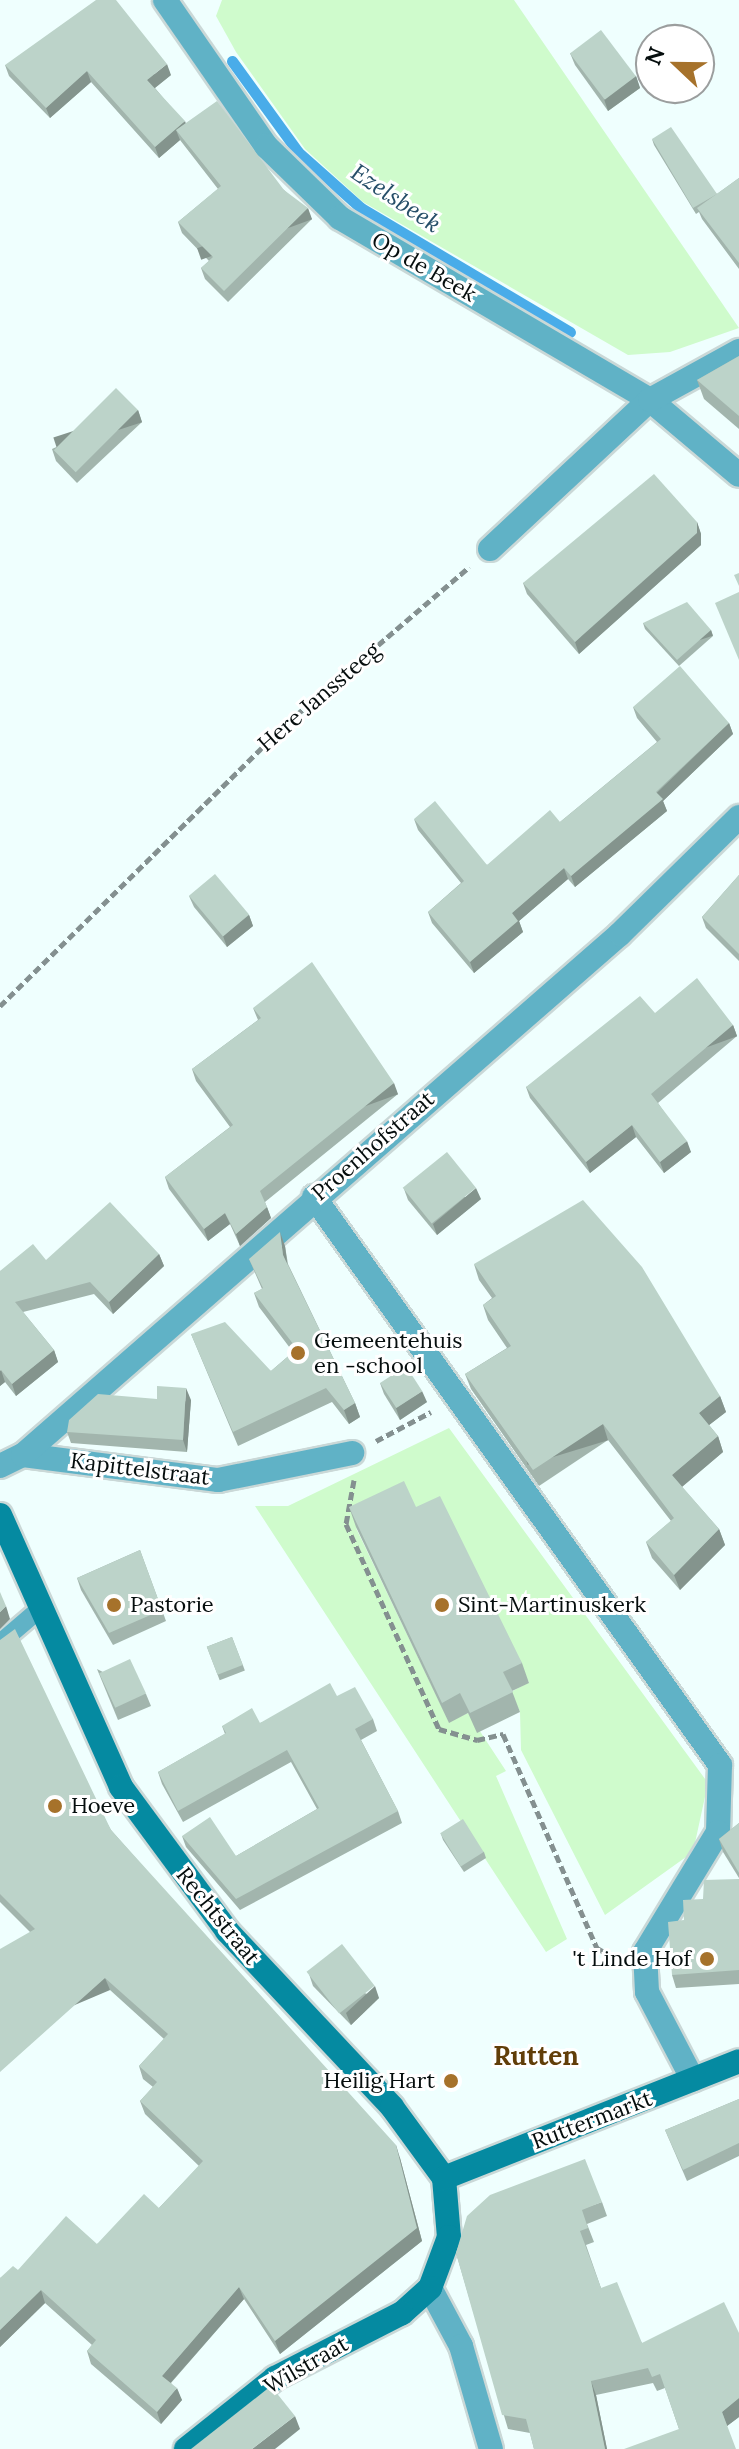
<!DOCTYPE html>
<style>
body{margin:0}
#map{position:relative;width:739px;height:2449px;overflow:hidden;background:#effffe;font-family:Lora,serif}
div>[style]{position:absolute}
.green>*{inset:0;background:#cffbcc}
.stream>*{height:11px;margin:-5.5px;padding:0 5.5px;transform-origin:5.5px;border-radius:5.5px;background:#49ace9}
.path>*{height:5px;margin-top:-2.5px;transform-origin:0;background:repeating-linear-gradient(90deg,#849090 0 8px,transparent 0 12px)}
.roads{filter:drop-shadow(2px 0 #cad8d7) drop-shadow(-2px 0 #cad8d7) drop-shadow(0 2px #cad8d7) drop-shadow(0 -2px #cad8d7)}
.lane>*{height:18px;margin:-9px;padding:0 9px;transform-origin:9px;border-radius:9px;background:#60b2c6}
.street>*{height:24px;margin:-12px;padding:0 12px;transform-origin:12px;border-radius:12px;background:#60b2c6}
.secondary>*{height:24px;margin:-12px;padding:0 12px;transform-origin:12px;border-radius:12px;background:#058aa1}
.wall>*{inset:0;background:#a2b5ad;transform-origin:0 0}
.shaded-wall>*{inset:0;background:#84948d;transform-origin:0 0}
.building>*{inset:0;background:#bcd3c9;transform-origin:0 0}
.dots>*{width:22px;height:22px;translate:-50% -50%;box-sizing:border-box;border:4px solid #fff;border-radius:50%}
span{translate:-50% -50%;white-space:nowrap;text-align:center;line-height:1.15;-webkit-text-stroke:6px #fff;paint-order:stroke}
.street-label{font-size:22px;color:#050d0d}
.poi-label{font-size:22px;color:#050d0d}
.left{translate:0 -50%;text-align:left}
.right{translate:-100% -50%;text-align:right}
.water-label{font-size:24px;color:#264e68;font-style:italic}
.quarter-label{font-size:26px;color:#613e09;font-weight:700}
.north{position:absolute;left:635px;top:24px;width:80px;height:80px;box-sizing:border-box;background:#fff;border:2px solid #9b9e9e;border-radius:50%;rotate:292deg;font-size:22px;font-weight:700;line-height:32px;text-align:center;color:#050d0d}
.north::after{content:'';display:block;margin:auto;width:28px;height:36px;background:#a6722b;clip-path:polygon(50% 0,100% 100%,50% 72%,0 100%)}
</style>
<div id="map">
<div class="green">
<i style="clip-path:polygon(222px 0,514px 0,739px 328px,670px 352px,628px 355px,363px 202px,305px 149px,236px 52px,216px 16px)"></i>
<i style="clip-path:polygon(449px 1428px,708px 1783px,693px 1852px,605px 1915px,521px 1750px,520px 1712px,511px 1692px,529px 1682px,356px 1528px,449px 1722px,468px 1713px,506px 1771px,496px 1776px,567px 1939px,546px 1952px,255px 1506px,288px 1506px)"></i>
</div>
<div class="stream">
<i style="left:232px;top:61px;width:112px;rotate:54deg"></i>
<i style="left:298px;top:152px;width:84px;rotate:41.6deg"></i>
<i style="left:361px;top:208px;width:243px;rotate:30.7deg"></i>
</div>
<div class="path">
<i style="left:0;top:1006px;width:403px;rotate:-44.6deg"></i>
<i style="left:287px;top:723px;width:240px;rotate:-40.6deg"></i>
<i style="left:376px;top:1441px;width:62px;rotate:-27.8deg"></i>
<i style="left:354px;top:1480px;width:45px;rotate:100.3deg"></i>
<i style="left:346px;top:1524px;width:225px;rotate:65.6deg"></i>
<i style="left:439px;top:1729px;width:40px;rotate:16deg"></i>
<i style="left:477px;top:1740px;width:27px;rotate:-13deg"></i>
<i style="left:503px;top:1734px;width:234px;rotate:66.3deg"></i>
<i style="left:597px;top:1948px;width:23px;rotate:29deg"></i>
</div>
<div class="roads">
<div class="lane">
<i style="left:0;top:1643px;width:54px;rotate:-40.5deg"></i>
</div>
<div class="street">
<i style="left:165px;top:0;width:178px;rotate:55.3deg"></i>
<i style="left:266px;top:146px;width:103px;rotate:44.2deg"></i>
<i style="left:340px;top:218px;width:359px;rotate:30.4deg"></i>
<i style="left:650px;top:400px;width:116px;rotate:40.1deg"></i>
<i style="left:490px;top:549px;width:219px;rotate:-43deg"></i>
<i style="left:650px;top:400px;width:102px;rotate:-28.8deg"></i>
<i style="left:314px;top:1197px;width:698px;rotate:54.44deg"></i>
<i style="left:720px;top:1765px;width:67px;rotate:91.7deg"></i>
<i style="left:718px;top:1832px;width:140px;rotate:121.3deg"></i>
<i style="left:645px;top:1952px;width:40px;rotate:87.1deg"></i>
<i style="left:647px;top:1992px;width:99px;rotate:62.4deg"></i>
<i style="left:23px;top:1455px;width:197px;rotate:7.3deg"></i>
<i style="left:218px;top:1480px;width:137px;rotate:-11.4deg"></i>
<i style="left:0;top:1466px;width:25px;rotate:-26deg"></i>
<i style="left:23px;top:1455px;width:792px;rotate:-41.11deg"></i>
<i style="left:620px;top:934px;width:167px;rotate:-44.5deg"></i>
<i style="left:430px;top:2288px;width:66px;rotate:61.9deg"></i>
<i style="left:461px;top:2346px;width:107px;rotate:73.8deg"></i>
</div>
<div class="secondary">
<i style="left:0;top:1515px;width:298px;rotate:66deg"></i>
<i style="left:121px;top:1787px;width:179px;rotate:53.6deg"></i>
<i style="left:227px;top:1931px;width:241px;rotate:46.8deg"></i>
<i style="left:392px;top:2107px;width:88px;rotate:53.8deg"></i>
<i style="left:444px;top:2178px;width:59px;rotate:85.2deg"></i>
<i style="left:449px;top:2237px;width:54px;rotate:110.4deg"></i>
<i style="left:430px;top:2288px;width:38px;rotate:138deg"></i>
<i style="left:402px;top:2313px;width:143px;rotate:152.9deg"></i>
<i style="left:275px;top:2378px;width:114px;rotate:141.4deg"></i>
<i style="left:444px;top:2178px;width:317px;rotate:-21.6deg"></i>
</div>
</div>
<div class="wall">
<i style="clip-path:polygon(570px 53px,636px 76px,640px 88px,608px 111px,575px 65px)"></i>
<i style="clip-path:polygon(5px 65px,171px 75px,155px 88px,185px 124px,284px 190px,312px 219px,228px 302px,205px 279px,201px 268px,209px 261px,182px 233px,178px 222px,218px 189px,180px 140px,159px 158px,91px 82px,50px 118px,9px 76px)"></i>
<i style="clip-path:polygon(652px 139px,717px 194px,739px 178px,739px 269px,702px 219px,699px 212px,696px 214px,654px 145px)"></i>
<i style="clip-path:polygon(739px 356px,739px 429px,704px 399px,697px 380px)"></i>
<i style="clip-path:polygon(138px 410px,142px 422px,77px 483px,56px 461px,52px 449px)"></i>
<i style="clip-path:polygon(697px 522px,701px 534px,701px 545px,579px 654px,527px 594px,523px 583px)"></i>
<i style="clip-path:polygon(643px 623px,711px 630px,713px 636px,679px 666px,645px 629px)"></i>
<i style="clip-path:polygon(633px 707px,729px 723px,733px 734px,663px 801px,667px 811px,575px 887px,568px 879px,519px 921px,523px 932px,474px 973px,432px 923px,428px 912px,461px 883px,418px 830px,414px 819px,487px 865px,560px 822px,657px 742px,637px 718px)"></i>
<i style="clip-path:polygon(739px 875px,739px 961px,706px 928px,702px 917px)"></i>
<i style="clip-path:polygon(189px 896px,249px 915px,253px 926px,227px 947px,194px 907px)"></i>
<i style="clip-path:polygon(253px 1008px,398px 1094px,265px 1202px,271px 1218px,240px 1246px,230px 1224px,208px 1241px,169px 1189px,165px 1177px,230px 1127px,196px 1081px,192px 1069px,258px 1020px)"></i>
<i style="clip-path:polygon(655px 1013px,733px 1025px,737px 1036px,658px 1103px,691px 1152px,664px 1173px,636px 1137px,590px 1173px,530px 1098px,526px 1087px)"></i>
<i style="clip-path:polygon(404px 1189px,481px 1199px,437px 1235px,408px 1200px)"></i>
<i style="clip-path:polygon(285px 1246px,288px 1264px,355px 1403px,360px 1417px,349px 1424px,332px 1402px,238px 1446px,191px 1334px,271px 1371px,293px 1352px,259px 1307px,254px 1293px,262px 1289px,249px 1259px)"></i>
<i style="clip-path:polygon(159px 1254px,164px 1266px,113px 1314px,94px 1294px,23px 1312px,54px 1350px,58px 1362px,16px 1396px,5px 1382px,0 1386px,0 1271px,46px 1260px)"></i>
<i style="clip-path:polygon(474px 1264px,720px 1396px,726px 1412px,709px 1425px,718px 1436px,723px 1452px,682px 1487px,719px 1529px,725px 1545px,680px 1590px,652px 1558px,646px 1542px,671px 1521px,608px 1440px,539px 1486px,471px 1389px,465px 1374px,507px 1348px,488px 1320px,483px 1305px,492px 1298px,479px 1280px)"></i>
<i style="clip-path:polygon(380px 1383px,427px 1402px,400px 1420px,384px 1394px)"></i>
<i style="clip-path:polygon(191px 1400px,187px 1452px,71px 1443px,67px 1432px)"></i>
<i style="clip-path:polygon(349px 1507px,416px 1507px,522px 1663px,529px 1683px,512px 1691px,520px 1712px,477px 1733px,468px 1713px,449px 1723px,356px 1527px)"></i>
<i style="clip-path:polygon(140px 1550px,166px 1621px,113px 1645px,81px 1590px,77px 1578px)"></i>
<i style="left:232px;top:1637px;width:36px;height:27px;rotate:69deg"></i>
<i style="clip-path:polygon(0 1640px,111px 1830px,400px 2158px,422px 2241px,280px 2354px,244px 2299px,171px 2383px,182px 2400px,161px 2424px,91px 2364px,87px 2351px,92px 2345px,45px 2303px,0 2347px,0 2278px,18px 2270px,97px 2244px,159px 2208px,199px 2166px,145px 2114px,140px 2101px,153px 2087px,143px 2079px,139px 2066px,164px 2039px,110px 1990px,30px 1932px,0 1902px)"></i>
<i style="clip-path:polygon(97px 1669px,146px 1694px,151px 1706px,118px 1720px)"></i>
<i style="clip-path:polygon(337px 1696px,373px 1719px,377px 1731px,361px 1740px,398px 1811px,402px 1823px,240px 1910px,186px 1847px,182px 1836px,236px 1856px,317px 1809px,291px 1762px,183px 1822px,162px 1784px,158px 1772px,225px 1734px,222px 1726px,260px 1723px)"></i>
<i style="clip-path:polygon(739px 1823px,739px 1878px,723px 1852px,719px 1839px)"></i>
<i style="clip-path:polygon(441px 1834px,484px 1852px,486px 1858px,464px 1872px,443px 1840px)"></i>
<i style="clip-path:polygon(739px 1879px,739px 1984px,676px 1988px,672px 1975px,684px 1920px,703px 1899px)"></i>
<i style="clip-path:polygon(309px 1974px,379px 1998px,351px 2025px,313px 1986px)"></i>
<i style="clip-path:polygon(739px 2099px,739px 2156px,687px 2181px,665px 2130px)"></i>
<i style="clip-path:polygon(602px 2202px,607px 2216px,587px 2224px,594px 2242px,586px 2245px,601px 2288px,642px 2343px,739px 2333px,739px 2417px,727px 2426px,679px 2429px,665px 2388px,657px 2391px,653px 2383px,596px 2395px,607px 2449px,534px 2449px,530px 2433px,508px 2429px,456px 2253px)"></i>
</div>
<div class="shaded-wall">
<i style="clip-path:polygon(167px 64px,171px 75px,151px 91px,147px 80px)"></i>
<i style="clip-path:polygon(87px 71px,91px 82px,50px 118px,46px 108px)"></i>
<i style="clip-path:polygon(636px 76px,640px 88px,608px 111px,604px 99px)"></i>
<i style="clip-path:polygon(185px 121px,189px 132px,176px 130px,180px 140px,159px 158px,155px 147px)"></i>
<i style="left:308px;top:208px;width:12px;height:118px;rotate:70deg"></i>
<i style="left:138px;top:410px;width:13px;height:89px;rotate:72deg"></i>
<i style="clip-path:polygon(697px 522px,701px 534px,701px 545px,579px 654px,575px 642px)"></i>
<i style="left:711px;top:630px;width:6px;height:45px;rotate:72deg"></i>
<i style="clip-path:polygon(729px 723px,733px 734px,663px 801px,667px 811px,575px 887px,571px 876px)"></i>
<i style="clip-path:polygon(564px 868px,568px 879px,519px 921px,523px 932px,474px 973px,470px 962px,512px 913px)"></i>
<i style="clip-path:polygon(249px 915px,253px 926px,227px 947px,223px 936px)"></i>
<i style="left:733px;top:1025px;width:12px;height:107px;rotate:70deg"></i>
<i style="left:394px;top:1083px;width:12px;height:172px;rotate:70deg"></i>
<i style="clip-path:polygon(632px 1125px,636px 1137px,590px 1173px,586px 1162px)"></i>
<i style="clip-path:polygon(687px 1141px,691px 1152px,664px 1173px,660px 1162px)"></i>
<i style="clip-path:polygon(476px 1188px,481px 1199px,437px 1235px,433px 1224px)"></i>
<i style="clip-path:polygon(267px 1207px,271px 1218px,240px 1246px,236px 1234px)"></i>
<i style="clip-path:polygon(225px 1213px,230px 1224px,208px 1241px,204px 1229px)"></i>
<i style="clip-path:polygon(280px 1232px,285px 1246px,288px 1270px,283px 1255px)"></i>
<i style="clip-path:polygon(159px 1254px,164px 1266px,113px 1314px,109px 1302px)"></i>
<i style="clip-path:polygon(54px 1350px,58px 1362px,16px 1396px,12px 1384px)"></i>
<i style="clip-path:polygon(1px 1370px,5px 1382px,0 1386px,0 1371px)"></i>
<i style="clip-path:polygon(186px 1388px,191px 1400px,187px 1452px,183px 1440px)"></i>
<i style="clip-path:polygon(422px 1391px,427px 1402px,400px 1420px,396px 1408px)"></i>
<i style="clip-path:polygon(720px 1396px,726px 1412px,704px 1429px,699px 1413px)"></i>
<i style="clip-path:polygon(355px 1403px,360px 1417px,349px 1424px,344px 1410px)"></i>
<i style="left:603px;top:1424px;width:17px;height:84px;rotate:73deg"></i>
<i style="clip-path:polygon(718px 1436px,723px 1452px,677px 1491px,672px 1475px)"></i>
<i style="clip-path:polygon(719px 1529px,725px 1545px,680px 1590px,674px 1575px)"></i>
<i style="clip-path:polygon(6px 1606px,10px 1619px,0 1629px,0 1612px)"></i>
<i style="left:105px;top:1978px;width:13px;height:141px;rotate:67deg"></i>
<i style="clip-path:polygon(375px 1986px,379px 1998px,351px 2025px,346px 2013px)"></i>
<i style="clip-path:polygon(396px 2145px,400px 2158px,422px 2241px,280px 2354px,275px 2341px)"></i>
<i style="clip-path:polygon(239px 2287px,244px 2299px,166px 2388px,162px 2376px)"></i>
<i style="clip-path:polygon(41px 2290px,45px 2303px,0 2347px,0 2330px)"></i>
<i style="clip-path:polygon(591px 2381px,596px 2395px,607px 2449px,605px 2449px)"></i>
<i style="clip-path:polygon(177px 2388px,182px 2400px,161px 2424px,157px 2412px)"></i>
<i style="clip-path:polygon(739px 2398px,739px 2417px,727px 2426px,722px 2412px)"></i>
<i style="clip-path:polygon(295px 2416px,300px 2429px,275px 2449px,252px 2449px)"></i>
</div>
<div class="building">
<i style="clip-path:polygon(96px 0,116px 0,167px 64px,147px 80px,185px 121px,155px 147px,87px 71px,46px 108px,5px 65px)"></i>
<i style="left:601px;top:30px;width:58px;height:39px;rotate:53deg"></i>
<i style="clip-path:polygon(217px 101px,284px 190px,308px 208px,224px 291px,201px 268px,213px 257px,178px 222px,221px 186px,176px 130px)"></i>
<i style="clip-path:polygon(671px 127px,717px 194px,693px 208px,652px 139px)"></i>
<i style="clip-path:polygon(739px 178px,739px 263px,697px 208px)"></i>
<i style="clip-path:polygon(739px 356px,739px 416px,697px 380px)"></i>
<i style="left:116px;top:388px;width:31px;height:88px;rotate:45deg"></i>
<i style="clip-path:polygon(654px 474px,697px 522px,697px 533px,575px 642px,523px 583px)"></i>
<i style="clip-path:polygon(739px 573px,739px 586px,734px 575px)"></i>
<i style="clip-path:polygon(739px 592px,739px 660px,715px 603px)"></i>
<i style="clip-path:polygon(687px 602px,711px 630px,677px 660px,643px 623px)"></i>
<i style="clip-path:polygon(680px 666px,729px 723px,656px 792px,663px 799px,571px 876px,564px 868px,512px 913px,518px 921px,470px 962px,428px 912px,464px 881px,414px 819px,435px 801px,487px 865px,550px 810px,560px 822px,661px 739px,633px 707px)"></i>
<i style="left:215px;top:874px;width:53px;height:34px;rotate:50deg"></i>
<i style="clip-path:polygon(739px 875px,739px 954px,702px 917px)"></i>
<i style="clip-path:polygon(312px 962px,394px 1083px,260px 1191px,267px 1207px,236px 1234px,225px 1213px,204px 1229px,165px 1177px,233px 1125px,192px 1069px,261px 1018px,253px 1008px)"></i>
<i style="clip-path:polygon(697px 978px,733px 1025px,651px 1094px,687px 1141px,660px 1162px,632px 1125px,586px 1162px,526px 1087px,640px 996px,655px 1013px)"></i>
<i style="left:447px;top:1152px;width:46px;height:57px;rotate:51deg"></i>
<i style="clip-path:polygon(583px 1200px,642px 1267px,720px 1396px,699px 1413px,718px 1436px,672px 1475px,719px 1529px,674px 1575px,646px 1542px,674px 1518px,603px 1424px,533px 1470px,465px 1374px,511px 1346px,483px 1305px,496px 1296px,474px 1264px)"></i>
<i style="clip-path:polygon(110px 1202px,159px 1254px,109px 1302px,90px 1282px,15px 1302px,54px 1350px,12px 1384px,1px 1370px,0 1371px,0 1271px,33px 1244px,46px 1260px)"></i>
<i style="clip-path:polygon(280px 1232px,283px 1255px,355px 1403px,344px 1410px,326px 1388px,233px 1432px,191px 1334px,225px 1322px,271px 1371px,297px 1349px,254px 1293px,263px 1288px,249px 1259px)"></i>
<i style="left:406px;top:1366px;width:30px;height:31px;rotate:57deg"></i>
<i style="clip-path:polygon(157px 1386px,186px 1388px,183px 1440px,67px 1432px,69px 1420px,98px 1394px,157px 1399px)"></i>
<i style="clip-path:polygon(404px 1481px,416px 1507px,440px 1496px,522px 1663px,503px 1672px,513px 1692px,470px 1713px,460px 1693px,442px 1703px,349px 1507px)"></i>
<i style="clip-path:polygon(140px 1550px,162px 1610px,109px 1633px,77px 1578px)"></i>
<i style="clip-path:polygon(0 1592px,6px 1606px,0 1612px)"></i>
<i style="clip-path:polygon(15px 1629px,111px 1830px,396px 2145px,417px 2228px,275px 2341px,239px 2287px,162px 2376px,177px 2388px,157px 2412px,87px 2351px,96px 2340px,41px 2290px,0 2330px,0 2278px,13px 2266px,18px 2270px,66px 2216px,97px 2244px,144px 2194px,159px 2208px,203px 2161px,140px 2101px,157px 2082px,139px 2066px,168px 2034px,105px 1978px,0 2072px,0 1949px,35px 1929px,0 1894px,0 1640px)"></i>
<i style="left:232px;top:1637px;width:30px;height:27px;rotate:69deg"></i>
<i style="left:130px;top:1659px;width:38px;height:34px;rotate:65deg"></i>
<i style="clip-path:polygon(330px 1683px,337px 1696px,355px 1687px,373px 1719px,355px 1729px,398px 1811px,236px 1899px,182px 1836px,210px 1817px,236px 1856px,319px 1808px,287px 1750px,178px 1811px,158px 1772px,226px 1733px,222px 1726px,252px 1708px,260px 1723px)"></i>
<i style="left:463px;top:1819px;width:39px;height:27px;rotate:58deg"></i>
<i style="clip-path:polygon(739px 1823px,739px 1873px,719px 1839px)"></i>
<i style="clip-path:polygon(739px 1879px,739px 1970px,672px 1975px,668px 1922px,684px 1920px,683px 1900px,703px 1899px,704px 1880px)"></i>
<i style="left:342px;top:1944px;width:53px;height:45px;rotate:52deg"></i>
<i style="clip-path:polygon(739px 2099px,739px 2143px,683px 2170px,665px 2130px)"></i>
<i style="clip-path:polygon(585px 2159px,602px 2202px,582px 2210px,588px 2228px,580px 2231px,601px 2288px,617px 2282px,642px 2343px,724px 2302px,739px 2333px,739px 2398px,722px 2412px,736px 2449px,624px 2449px,679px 2429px,660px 2374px,652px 2377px,648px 2368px,591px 2381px,605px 2449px,534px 2449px,526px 2419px,502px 2415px,456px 2253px,467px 2216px,490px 2195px)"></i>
<i style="clip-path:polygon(271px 2386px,295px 2416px,252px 2449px,191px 2449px)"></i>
</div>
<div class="dots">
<i style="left:298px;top:1353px;background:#a6722b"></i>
<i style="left:114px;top:1605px;background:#a6722b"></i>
<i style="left:442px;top:1605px;background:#a6722b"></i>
<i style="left:55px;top:1806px;background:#a6722b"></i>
<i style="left:707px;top:1959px;background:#a6722b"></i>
<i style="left:451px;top:2081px;background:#a6722b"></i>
</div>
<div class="street-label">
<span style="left:424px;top:267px;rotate:30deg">Op de Beek</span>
<span style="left:319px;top:697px;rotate:-41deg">Here Janssteeg</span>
<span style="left:373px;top:1146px;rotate:-41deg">Proenhofstraat</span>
<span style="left:140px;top:1469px;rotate:7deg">Kapittelstraat</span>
<span style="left:218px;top:1916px;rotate:51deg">Rechtstraat</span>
<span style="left:592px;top:2120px;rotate:-21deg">Ruttermarkt</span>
<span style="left:306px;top:2365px;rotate:-30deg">Wilstraat</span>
</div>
<div class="poi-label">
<span class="left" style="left:314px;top:1353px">Gemeentehuis<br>en -school</span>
<span class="left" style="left:130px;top:1605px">Pastorie</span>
<span class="left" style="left:458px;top:1605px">Sint-Martinuskerk</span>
<span class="left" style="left:71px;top:1806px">Hoeve</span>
<span class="right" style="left:691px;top:1959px">'t Linde Hof</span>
<span class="right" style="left:435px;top:2081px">Heilig Hart</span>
</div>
<div class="water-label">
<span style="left:396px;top:198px;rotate:34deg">Ezelsbeek</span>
</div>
<div class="quarter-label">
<span style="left:536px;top:2056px">Rutten</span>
</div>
<div class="north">N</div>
</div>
